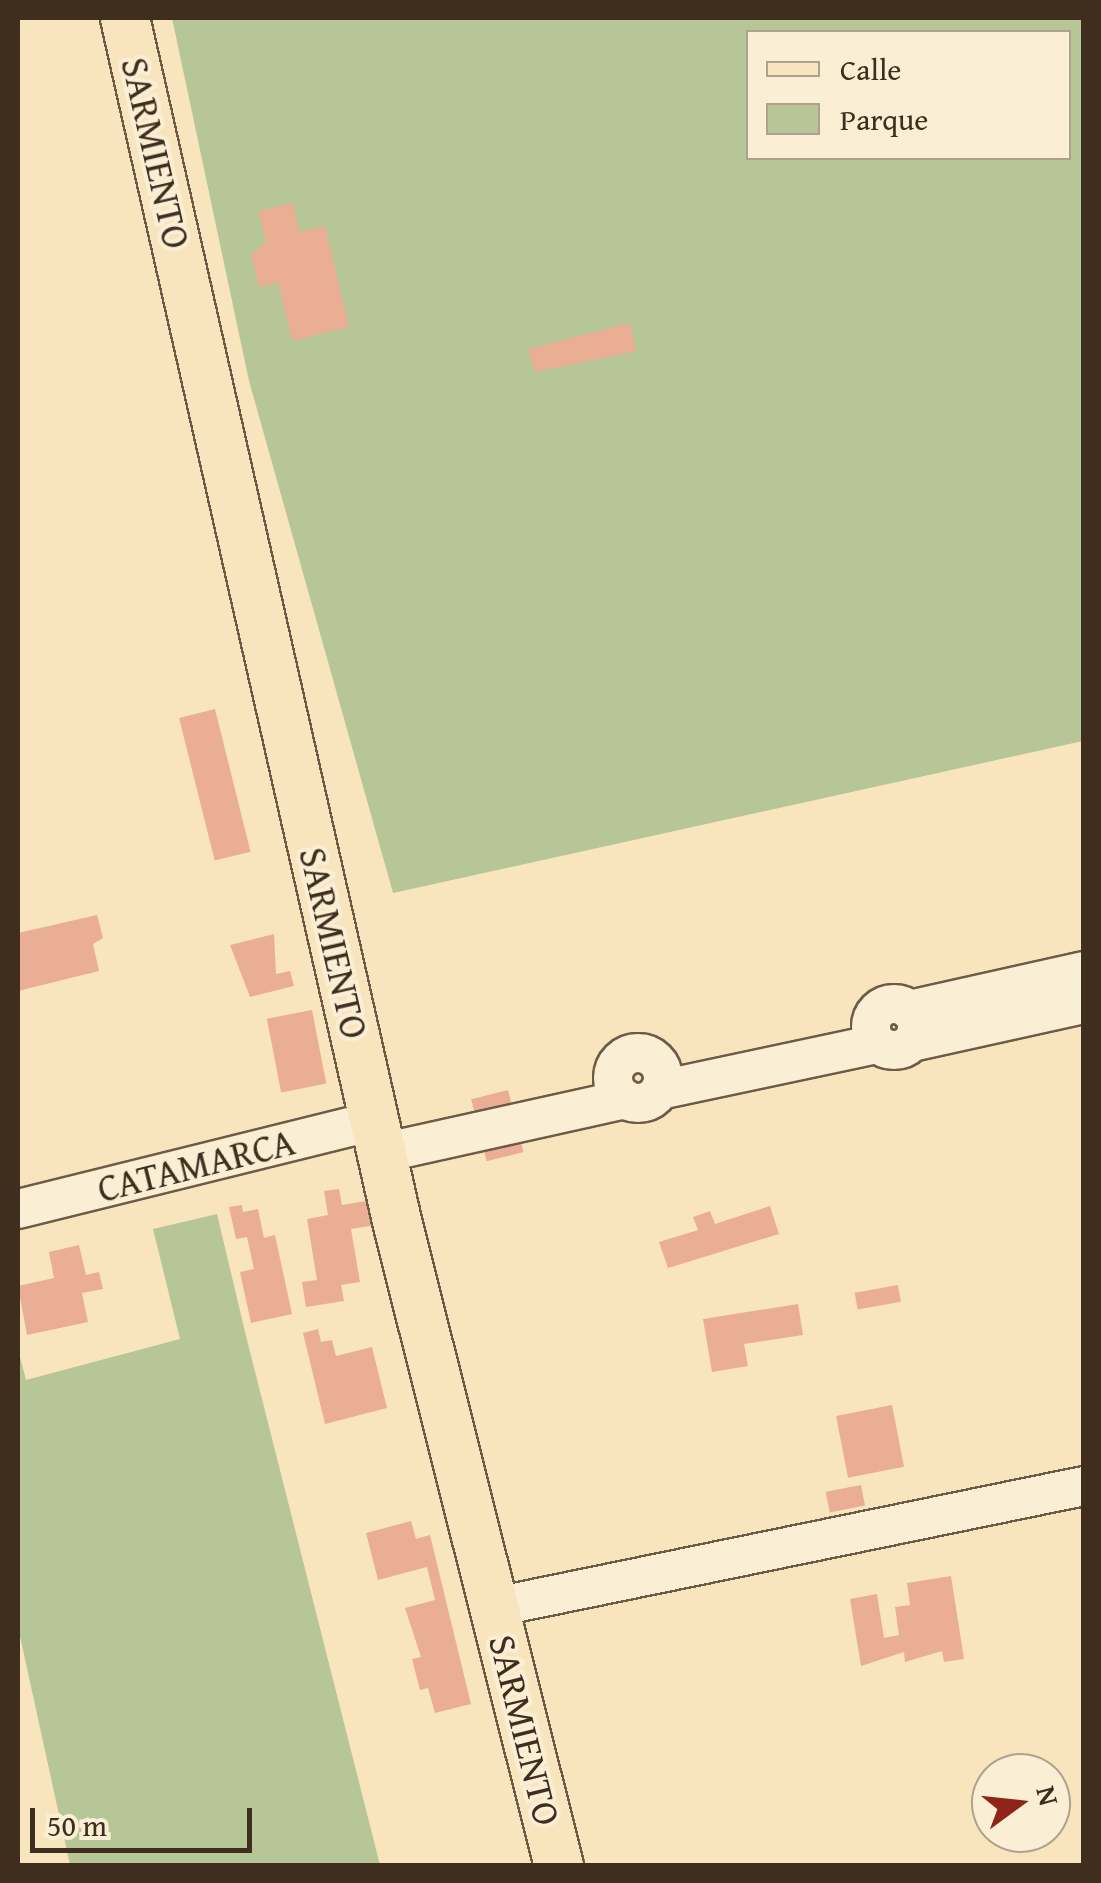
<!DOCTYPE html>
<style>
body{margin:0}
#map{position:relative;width:1101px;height:1883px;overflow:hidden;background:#f8e5be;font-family:"Gentium Book Plus",serif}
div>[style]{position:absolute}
.green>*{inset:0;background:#b7c696}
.building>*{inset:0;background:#eaae95;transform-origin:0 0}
.roads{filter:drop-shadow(2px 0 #6d5b46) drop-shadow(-2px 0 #6d5b46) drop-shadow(0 2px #6d5b46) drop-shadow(0 -2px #6d5b46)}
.minor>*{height:38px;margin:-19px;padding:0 19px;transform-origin:19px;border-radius:19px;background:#faeed5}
.minor>.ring{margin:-19px;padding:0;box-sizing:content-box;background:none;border:38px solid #faeed5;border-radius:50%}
.major>*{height:48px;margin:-24px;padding:0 24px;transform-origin:24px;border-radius:24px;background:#f8e5be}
span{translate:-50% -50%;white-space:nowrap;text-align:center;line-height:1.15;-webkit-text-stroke:8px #faeed5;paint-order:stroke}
.street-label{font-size:38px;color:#3f2d1e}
.frame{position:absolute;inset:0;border:20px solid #3f2d1e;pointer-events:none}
.legend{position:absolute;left:746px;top:30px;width:325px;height:130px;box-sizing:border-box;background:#faeed5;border:2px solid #afa18c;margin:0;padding:12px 18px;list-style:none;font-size:30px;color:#3f2d1e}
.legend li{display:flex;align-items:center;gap:20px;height:50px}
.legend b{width:50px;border:2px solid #afa18c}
.north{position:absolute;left:971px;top:1753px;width:100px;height:100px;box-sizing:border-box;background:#faeed5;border:2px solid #afa18c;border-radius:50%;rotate:75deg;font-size:28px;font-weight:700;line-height:40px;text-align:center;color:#3f2d1e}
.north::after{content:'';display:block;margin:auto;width:35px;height:45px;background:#8f2418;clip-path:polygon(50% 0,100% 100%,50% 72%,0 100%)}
.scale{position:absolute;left:30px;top:1808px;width:222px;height:45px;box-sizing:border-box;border:5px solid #3f2d1e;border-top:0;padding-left:12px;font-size:30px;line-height:35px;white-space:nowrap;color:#3f2d1e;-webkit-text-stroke:8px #faeed5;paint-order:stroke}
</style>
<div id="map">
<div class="green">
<i style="clip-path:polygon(evenodd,172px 18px,1083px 18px,1083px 741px,393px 893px,249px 381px,172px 18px,748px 32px,1068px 32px,1068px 158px,748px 158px,748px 32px)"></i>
<i style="clip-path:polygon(217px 1214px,246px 1336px,380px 1865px,70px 1865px,18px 1627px,18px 1349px,26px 1380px,180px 1339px,153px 1229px)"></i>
</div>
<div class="building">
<i style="clip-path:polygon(293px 203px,299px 232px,325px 226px,349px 327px,292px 341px,278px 282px,259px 287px,251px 255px,266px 242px,258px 211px)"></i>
<i style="clip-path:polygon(630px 323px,636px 351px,535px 372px,528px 349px)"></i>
<i style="left:215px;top:709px;width:147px;height:37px;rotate:76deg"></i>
<i style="clip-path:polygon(97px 915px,103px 938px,93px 944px,99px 971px,18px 991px,18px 933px)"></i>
<i style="clip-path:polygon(274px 934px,276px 974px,290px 971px,294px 986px,250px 997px,230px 945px)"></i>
<i style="left:312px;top:1010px;width:75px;height:46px;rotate:79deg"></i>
<i style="left:508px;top:1090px;width:64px;height:38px;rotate:76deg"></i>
<i style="clip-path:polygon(339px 1189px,342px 1205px,372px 1200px,376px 1225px,351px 1229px,360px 1282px,341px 1285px,344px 1301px,306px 1307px,302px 1282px,317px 1280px,307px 1219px,328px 1215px,324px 1191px)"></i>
<i style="clip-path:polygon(242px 1205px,243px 1212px,258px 1209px,264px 1238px,275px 1235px,292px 1314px,251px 1323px,240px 1272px,254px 1269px,247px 1237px,236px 1239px,229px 1207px)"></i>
<i style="clip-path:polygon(770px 1206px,779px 1234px,668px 1268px,659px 1242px,698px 1230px,693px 1217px,710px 1211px,715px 1224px)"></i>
<i style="clip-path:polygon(79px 1245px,86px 1275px,99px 1272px,103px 1289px,82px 1293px,88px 1322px,27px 1335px,18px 1286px,54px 1278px,49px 1252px)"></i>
<i style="left:898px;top:1285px;width:17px;height:44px;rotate:80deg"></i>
<i style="clip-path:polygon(798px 1304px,803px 1335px,744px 1344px,748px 1366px,712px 1372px,703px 1319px)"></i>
<i style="clip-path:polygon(318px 1329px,321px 1342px,332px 1340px,336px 1356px,372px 1347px,387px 1408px,325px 1424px,303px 1333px)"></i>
<i style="left:892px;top:1405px;width:63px;height:57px;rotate:79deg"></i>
<i style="left:861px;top:1485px;width:21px;height:36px;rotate:79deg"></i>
<i style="clip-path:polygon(411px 1521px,416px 1539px,430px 1535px,471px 1704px,435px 1713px,428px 1688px,420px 1690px,412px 1659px,421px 1657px,405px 1608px,435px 1600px,427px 1567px,378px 1580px,366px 1533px)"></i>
<i style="clip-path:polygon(951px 1576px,964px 1659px,944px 1662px,942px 1651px,905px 1662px,904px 1652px,861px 1666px,850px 1599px,877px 1594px,884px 1638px,899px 1635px,895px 1607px,910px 1605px,907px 1583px)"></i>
</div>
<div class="roads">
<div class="minor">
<i class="ring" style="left:871px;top:1004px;width:8px;height:8px"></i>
<i style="left:909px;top:1010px;width:179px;rotate:-12.6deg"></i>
<i style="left:912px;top:1042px;width:176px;rotate:-12.5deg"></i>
<i class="ring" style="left:613px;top:1053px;width:12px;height:12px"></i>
<i style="left:660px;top:1090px;width:222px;rotate:-12deg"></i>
<i style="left:382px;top:1153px;width:249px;rotate:-12.5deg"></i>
<i style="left:18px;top:1209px;width:367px;rotate:-13.9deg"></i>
<i style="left:495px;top:1607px;width:601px;rotate:-11.61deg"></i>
</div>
<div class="major">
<i style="left:125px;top:18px;width:1237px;rotate:77.26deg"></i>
<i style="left:398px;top:1225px;width:661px;rotate:75.9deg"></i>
</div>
</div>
<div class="street-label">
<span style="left:156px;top:153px;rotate:77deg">SARMIENTO</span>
<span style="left:334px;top:943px;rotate:77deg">SARMIENTO</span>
<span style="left:196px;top:1165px;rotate:-14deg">CATAMARCA</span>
<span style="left:525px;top:1730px;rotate:76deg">SARMIENTO</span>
</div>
<div class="frame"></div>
<ul class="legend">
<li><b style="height:12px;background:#f8e5be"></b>Calle</li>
<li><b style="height:28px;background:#b7c696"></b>Parque</li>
</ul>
<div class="north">N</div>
<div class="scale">50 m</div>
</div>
